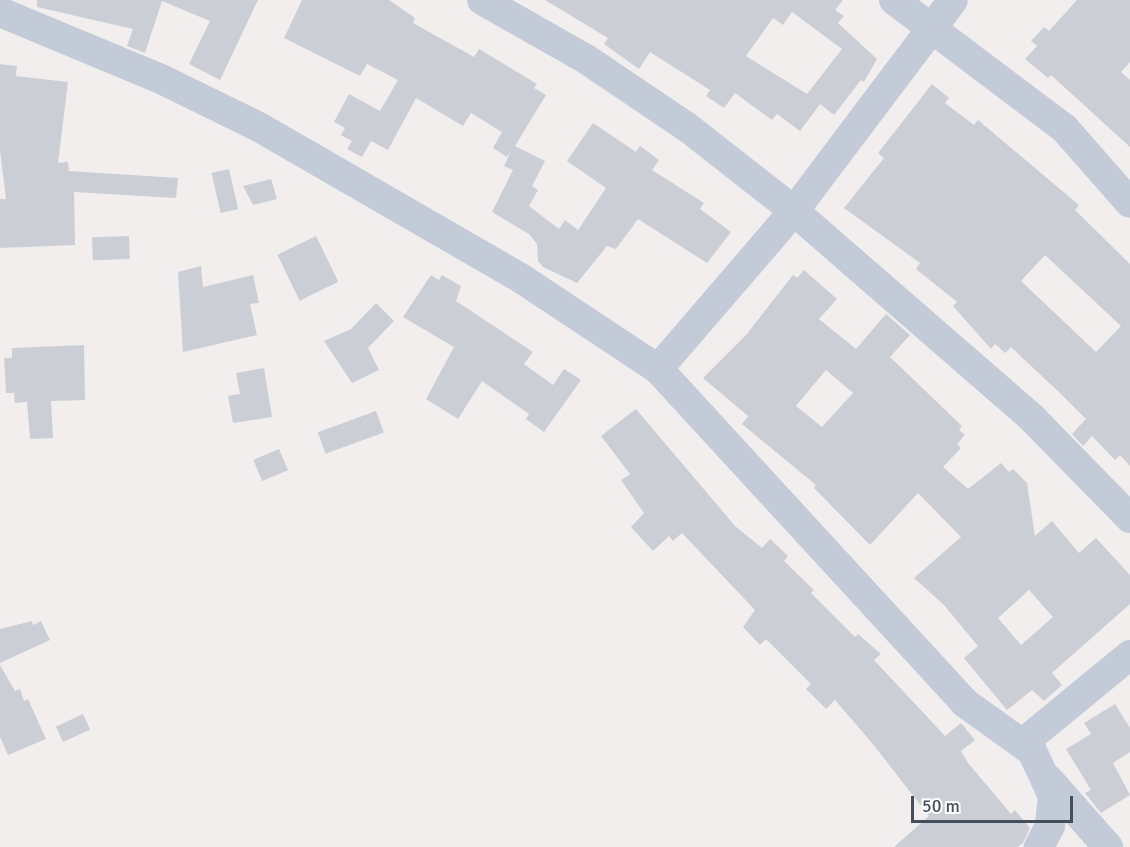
<!DOCTYPE html>
<style>
body{margin:0}
#map{position:relative;width:1130px;height:847px;overflow:hidden;background:#f1eeed;font-family:Signika,sans-serif}
div>[style]{position:absolute}
.building>*{inset:0;background:#ccced6;transform-origin:0 0}
.minor>*{height:30px;margin:-15px;padding:0 15px;transform-origin:15px;border-radius:15px;background:#c2cbd7}
span{translate:-50% -50%;white-space:nowrap;text-align:center;line-height:1.15;-webkit-text-stroke:4.5px #fff;paint-order:stroke}
.scale{position:absolute;left:911px;top:796px;width:162px;height:27px;box-sizing:border-box;border:3px solid #444e5d;border-top:0;padding-left:8px;font-size:18px;line-height:21px;white-space:nowrap;color:#444e5d;-webkit-text-stroke:4px #fff;paint-order:stroke}
</style>
<div id="map">
<div class="building">
<i style="clip-path:polygon(37px 0,258px 0,220px 80px,189px 64px,210px 21px,162px 1px,145px 53px,127px 46px,133px 29px,37px 7px)"></i>
<i style="clip-path:polygon(302px 0,389px 0,415px 18px,413px 23px,474px 57px,479px 49px,537px 84px,534px 88px,546px 95px,515px 146px,545px 161px,532px 186px,538px 190px,529px 206px,559px 229px,565px 220px,578px 230px,606px 188px,567px 161px,593px 123px,636px 152px,640px 146px,659px 160px,652px 170px,704px 203px,700px 209px,731px 232px,707px 263px,638px 219px,616px 249px,607px 246px,577px 283px,543px 267px,538px 261px,537px 244px,529px 234px,492px 212px,513px 170px,504px 166px,512px 149px,507px 157px,493px 148px,502px 132px,471px 113px,463px 126px,416px 98px,388px 150px,371px 141px,362px 157px,347px 149px,352px 141px,341px 135px,345px 128px,334px 122px,349px 94px,380px 111px,398px 80px,367px 64px,360px 76px,284px 38px)"></i>
<i style="clip-path:polygon(evenodd,545px 0,843px 0,835px 10px,844px 16px,838px 23px,877px 59px,864px 82px,861px 80px,834px 115px,820px 104px,800px 131px,777px 114px,772px 120px,735px 93px,724px 108px,706px 96px,710px 90px,650px 52px,639px 69px,604px 44px,608px 38px,545px 0,792px 12px,842px 49px,807px 94px,746px 56px,773px 18px,783px 25px,792px 12px)"></i>
<i style="clip-path:polygon(1077px 0,1130px 0,1130px 62px,1121px 72px,1130px 80px,1130px 147px,1051px 75px,1048px 78px,1025px 59px,1037px 46px,1031px 41px,1044px 27px,1049px 31px)"></i>
<i style="clip-path:polygon(0 64px,17px 66px,16px 76px,68px 82px,58px 163px,68px 162px,69px 171px,178px 178px,176px 198px,74px 192px,75px 245px,0 248px,0 199px,6px 199px,0 151px)"></i>
<i style="clip-path:polygon(evenodd,932px 84px,949px 98px,945px 103px,974px 125px,978px 120px,1079px 205px,1075px 210px,1130px 264px,1130px 466px,1120px 455px,1115px 460px,1092px 436px,1083px 446px,1072px 434px,1086px 419px,1062px 395px,1011px 347px,1005px 353px,995px 344px,991px 349px,953px 306px,957px 302px,916px 269px,920px 263px,844px 208px,884px 158px,878px 153px,932px 84px,1045px 255px,1121px 326px,1096px 352px,1021px 281px,1045px 255px)"></i>
<i style="left:229px;top:169px;width:41px;height:18px;rotate:77deg"></i>
<i style="clip-path:polygon(271px 179px,277px 199px,253px 205px,243px 186px)"></i>
<i style="left:129px;top:236px;width:23px;height:37px;rotate:88deg"></i>
<i style="left:316px;top:236px;width:51px;height:43px;rotate:64deg"></i>
<i style="clip-path:polygon(201px 266px,203px 287px,253px 275px,259px 303px,250px 304px,257px 335px,183px 352px,178px 272px)"></i>
<i style="clip-path:polygon(evenodd,804px 270px,837px 299px,819px 319px,856px 349px,886px 314px,910px 335px,890px 357px,962px 426px,959px 430px,965px 435px,957px 444px,961px 448px,943px 467px,968px 489px,1001px 463px,1009px 472px,1013px 469px,1027px 483px,1035px 536px,1052px 521px,1079px 553px,1096px 538px,1130px 575px,1130px 604px,1052px 673px,1062px 685px,1044px 701px,1032px 690px,1007px 710px,964px 658px,978px 646px,944px 605px,914px 578px,961px 537px,918px 493px,870px 545px,814px 488px,816px 485px,742px 424px,748px 416px,703px 378px,746px 335px,793px 275px,797px 278px,804px 270px,826px 370px,853px 393px,822px 427px,796px 406px,826px 370px,804px 270px,1029px 590px,1053px 617px,1021px 645px,998px 618px,1029px 590px)"></i>
<i style="clip-path:polygon(431px 275px,439px 280px,442px 275px,461px 286px,456px 301px,533px 352px,524px 364px,553px 385px,564px 369px,581px 380px,544px 432px,526px 419px,529px 414px,482px 381px,458px 419px,426px 399px,454px 347px,403px 317px)"></i>
<i style="clip-path:polygon(376px 303px,394px 321px,368px 348px,379px 370px,352px 383px,324px 341px,351px 329px)"></i>
<i style="clip-path:polygon(84px 345px,85px 400px,51px 401px,53px 438px,30px 439px,27px 402px,15px 403px,14px 393px,6px 393px,4px 358px,12px 358px,12px 348px)"></i>
<i style="clip-path:polygon(264px 368px,272px 417px,233px 423px,228px 396px,240px 394px,236px 373px)"></i>
<i style="clip-path:polygon(636px 409px,735px 526px,762px 548px,770px 539px,788px 556px,784px 561px,814px 590px,811px 593px,855px 637px,858px 634px,881px 654px,874px 660px,945px 736px,961px 723px,975px 740px,961px 751px,968px 763px,1011px 814px,1015px 810px,1030px 828px,1023px 843px,1017px 847px,894px 847px,929px 816px,872px 743px,835px 700px,826px 709px,806px 689px,811px 684px,766px 639px,760px 645px,743px 627px,755px 610px,682px 533px,673px 541px,669px 536px,653px 551px,631px 527px,644px 513px,621px 480px,630px 474px,601px 436px)"></i>
<i style="left:376px;top:411px;width:23px;height:62px;rotate:70deg"></i>
<i style="left:279px;top:449px;width:23px;height:28px;rotate:67deg"></i>
<i style="clip-path:polygon(32px 621px,33px 625px,41px 621px,50px 640px,0 663px,0 629px)"></i>
<i style="clip-path:polygon(0 665px,15px 691px,20px 689px,24px 701px,28px 699px,46px 739px,8px 755px,0 737px)"></i>
<i style="clip-path:polygon(1115px 704px,1130px 728px,1130px 752px,1113px 763px,1130px 795px,1101px 813px,1085px 793px,1091px 790px,1066px 749px,1091px 734px,1084px 723px)"></i>
<i style="left:83px;top:714px;width:17px;height:30px;rotate:65deg"></i>
</div>
<div class="minor">
<i style="left:482px;top:0;width:120px;rotate:29.6deg"></i>
<i style="left:586px;top:59px;width:122px;rotate:34deg"></i>
<i style="left:687px;top:127px;width:136px;rotate:38.1deg"></i>
<i style="left:794px;top:211px;width:315px;rotate:41deg"></i>
<i style="left:1032px;top:418px;width:140px;rotate:45.6deg"></i>
<i style="left:894px;top:0;width:214px;rotate:37deg"></i>
<i style="left:1065px;top:129px;width:98px;rotate:48.7deg"></i>
<i style="left:0;top:12px;width:174px;rotate:22.6deg"></i>
<i style="left:161px;top:79px;width:109px;rotate:26.1deg"></i>
<i style="left:259px;top:127px;width:304px;rotate:30deg"></i>
<i style="left:522px;top:279px;width:163px;rotate:33.5deg"></i>
<i style="left:658px;top:369px;width:454px;rotate:47.4deg"></i>
<i style="left:965px;top:703px;width:82px;rotate:35.6deg"></i>
<i style="left:1032px;top:751px;width:50px;rotate:65deg"></i>
<i style="left:1053px;top:796px;width:30px;rotate:96deg"></i>
<i style="left:1050px;top:826px;width:24px;rotate:118deg"></i>
<i style="left:658px;top:369px;width:208px;rotate:-49.3deg"></i>
<i style="left:794px;top:211px;width:264px;rotate:-53deg"></i>
<i style="left:1024px;top:742px;width:137px;rotate:-39.4deg"></i>
<i style="left:1048px;top:779px;width:91px;rotate:48.6deg"></i>
</div>
<div class="scale">50 m</div>
</div>
